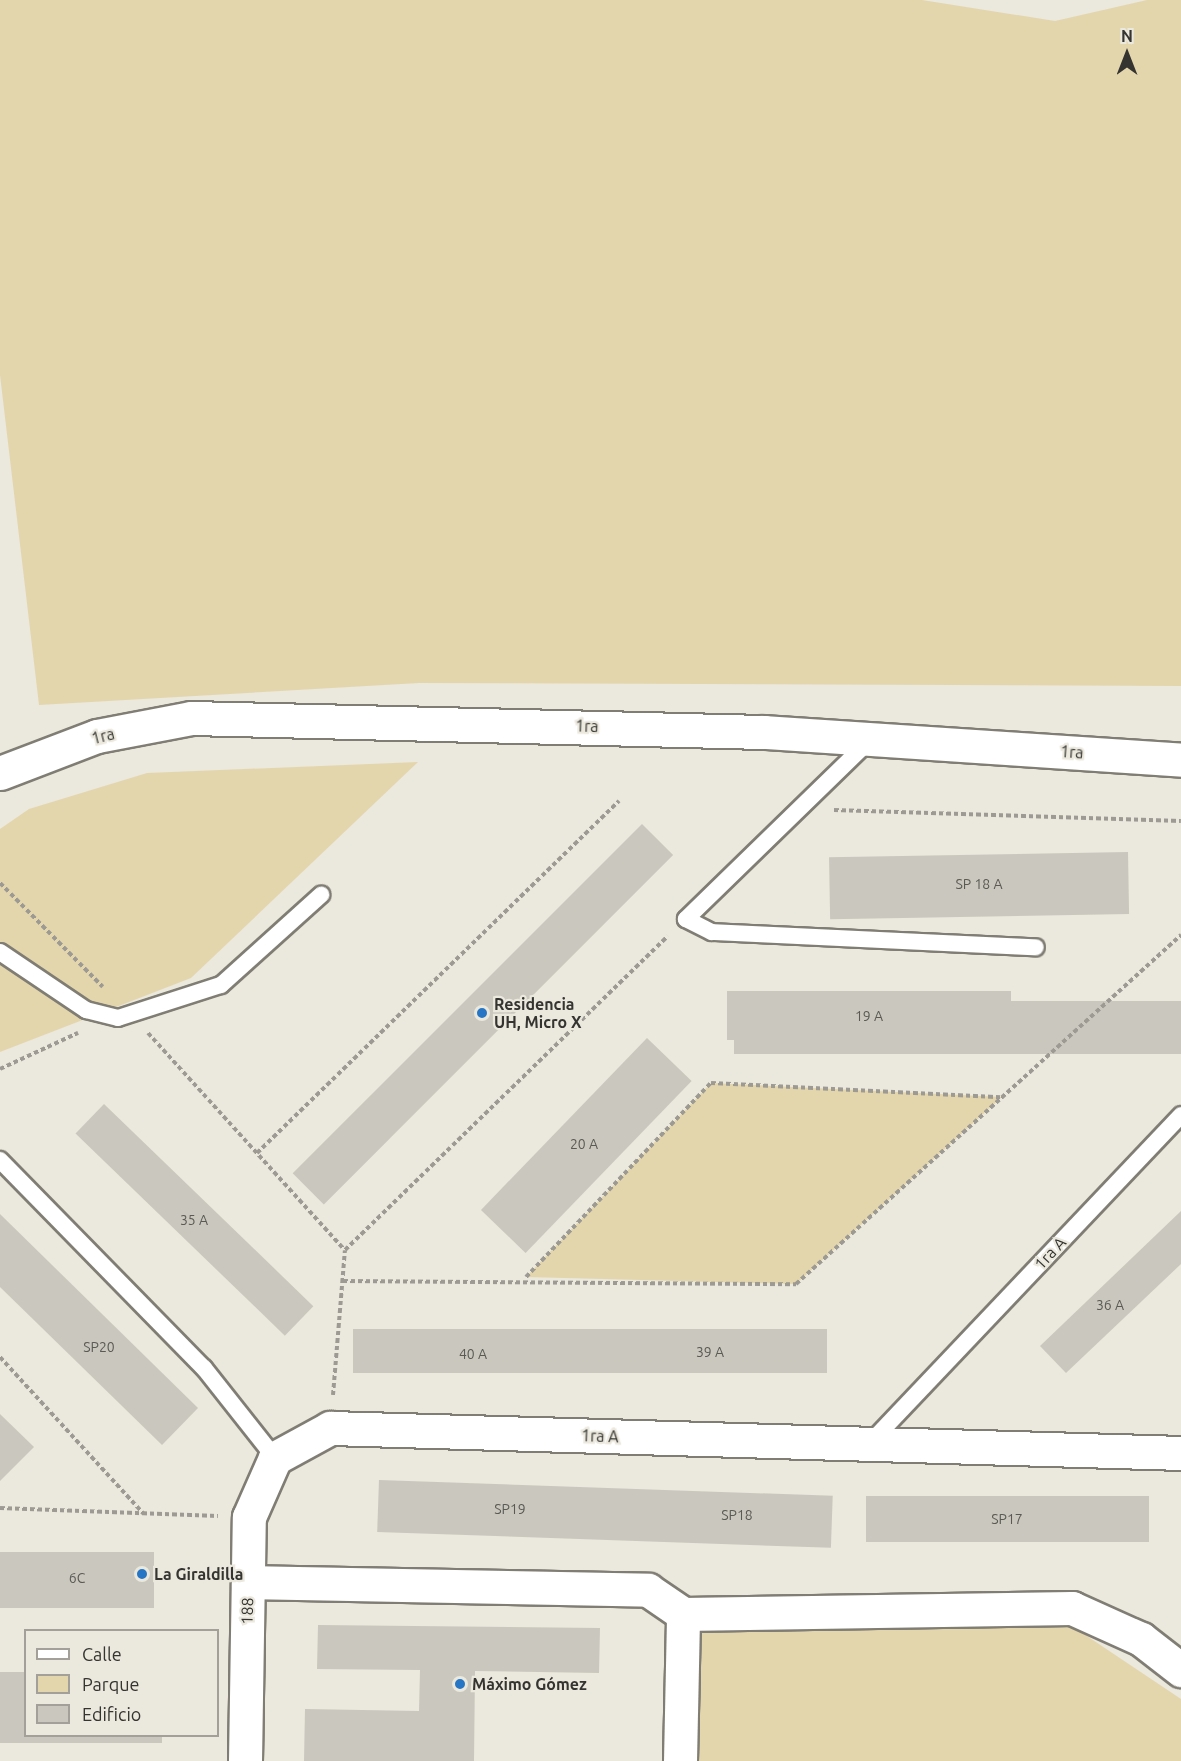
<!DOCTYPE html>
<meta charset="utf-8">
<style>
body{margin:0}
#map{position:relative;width:1181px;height:1761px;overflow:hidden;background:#ebe8de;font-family:Ubuntu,sans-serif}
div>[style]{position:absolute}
.green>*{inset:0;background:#e4d6ac}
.building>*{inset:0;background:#cac7be;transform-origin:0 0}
.path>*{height:4px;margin-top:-2px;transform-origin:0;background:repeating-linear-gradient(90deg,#9c9a92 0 4.5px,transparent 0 7.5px)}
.roads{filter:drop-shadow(2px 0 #807d74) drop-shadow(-2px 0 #807d74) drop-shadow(0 2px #807d74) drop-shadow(0 -2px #807d74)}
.lane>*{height:16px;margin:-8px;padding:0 8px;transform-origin:8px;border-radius:8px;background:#fff}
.street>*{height:33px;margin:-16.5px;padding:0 16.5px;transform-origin:16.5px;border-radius:16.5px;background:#fff}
.dots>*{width:16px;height:16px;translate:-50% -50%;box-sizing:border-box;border:3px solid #ebe8de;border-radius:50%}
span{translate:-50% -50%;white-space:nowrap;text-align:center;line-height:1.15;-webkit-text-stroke:4.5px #ebe8de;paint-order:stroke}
.number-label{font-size:14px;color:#5a5954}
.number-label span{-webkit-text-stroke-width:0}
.street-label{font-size:16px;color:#353430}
.poi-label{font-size:16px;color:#353430;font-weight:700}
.left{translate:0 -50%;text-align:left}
.legend{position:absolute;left:24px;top:1629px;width:195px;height:108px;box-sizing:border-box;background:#ebe8de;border:2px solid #a2a098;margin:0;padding:8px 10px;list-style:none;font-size:18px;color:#353430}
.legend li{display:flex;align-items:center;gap:12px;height:30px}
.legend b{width:30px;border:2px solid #a2a098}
.north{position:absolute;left:1097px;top:24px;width:60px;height:60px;-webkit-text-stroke:4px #ebe8de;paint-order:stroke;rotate:0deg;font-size:16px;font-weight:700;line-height:24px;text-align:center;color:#353430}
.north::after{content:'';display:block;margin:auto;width:21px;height:27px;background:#353430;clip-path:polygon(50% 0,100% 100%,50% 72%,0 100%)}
</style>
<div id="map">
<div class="green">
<i style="clip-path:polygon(0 0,922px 0,1055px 21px,1147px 0,1181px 0,1181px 686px,419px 683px,39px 705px,0 375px)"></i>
<i style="clip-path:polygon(418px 762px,191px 978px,0 1052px,0 829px,29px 809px,147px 773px)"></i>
<i style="clip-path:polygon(711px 1083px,1002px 1097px,796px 1284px,526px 1277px)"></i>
<i style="clip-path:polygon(1069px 1624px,1181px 1699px,1181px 1761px,696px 1761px,699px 1630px)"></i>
</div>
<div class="building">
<i style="left:642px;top:824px;width:44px;height:494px;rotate:45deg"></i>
<i style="left:1128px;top:852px;width:62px;height:299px;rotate:89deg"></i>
<i style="left:1011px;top:991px;width:49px;height:284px;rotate:90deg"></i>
<i style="left:1181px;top:1001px;width:53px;height:447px;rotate:90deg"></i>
<i style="left:647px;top:1038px;width:62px;height:239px;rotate:44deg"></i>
<i style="left:104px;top:1104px;width:291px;height:41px;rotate:44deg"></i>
<i style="clip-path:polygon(1181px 1211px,1181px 1264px,1066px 1373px,1040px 1346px)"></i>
<i style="clip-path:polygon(0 1214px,198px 1408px,162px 1445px,0 1287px)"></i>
<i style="left:827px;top:1329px;width:44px;height:474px;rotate:90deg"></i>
<i style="clip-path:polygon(0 1414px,34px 1447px,0 1481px)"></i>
<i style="left:379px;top:1480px;width:454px;height:52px;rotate:2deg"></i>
<i style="left:866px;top:1496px;width:283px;height:46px"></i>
<i style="left:0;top:1552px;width:154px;height:56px"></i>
<i style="clip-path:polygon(318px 1625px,600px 1628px,599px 1673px,475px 1671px,474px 1761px,304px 1761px,305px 1709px,419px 1711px,420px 1670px,317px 1669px)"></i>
<i style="clip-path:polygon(0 1672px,26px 1672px,26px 1736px,162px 1736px,162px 1743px,0 1743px)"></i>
</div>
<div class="path">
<i style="left:834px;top:810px;width:347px;rotate:1.8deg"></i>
<i style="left:0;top:883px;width:146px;rotate:45.3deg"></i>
<i style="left:148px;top:1033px;width:293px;rotate:47.8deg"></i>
<i style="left:0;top:1069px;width:86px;rotate:-24.8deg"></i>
<i style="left:257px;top:1153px;width:505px;rotate:-44.2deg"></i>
<i style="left:526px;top:1277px;width:268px;rotate:-46.4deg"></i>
<i style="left:711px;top:1083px;width:290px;rotate:2.8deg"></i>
<i style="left:343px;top:1281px;width:453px;rotate:0.4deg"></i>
<i style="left:796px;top:1284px;width:520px;rotate:-42.19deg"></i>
<i style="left:0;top:1357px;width:212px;rotate:47.5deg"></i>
<i style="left:333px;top:1395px;width:145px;rotate:-85.3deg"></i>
<i style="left:345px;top:1250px;width:450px;rotate:-44.2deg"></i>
<i style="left:0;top:1508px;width:218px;rotate:2.1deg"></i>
</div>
<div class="roads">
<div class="lane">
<i style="left:870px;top:740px;width:257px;rotate:135.8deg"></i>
<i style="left:686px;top:919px;width:29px;rotate:27deg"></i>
<i style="left:712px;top:932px;width:324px;rotate:2.7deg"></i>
<i style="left:0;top:952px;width:104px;rotate:34deg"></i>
<i style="left:86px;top:1010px;width:33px;rotate:14deg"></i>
<i style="left:118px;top:1018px;width:108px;rotate:-17.8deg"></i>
<i style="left:221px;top:985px;width:135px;rotate:-42deg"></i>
<i style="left:0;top:1160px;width:291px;rotate:45.6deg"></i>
<i style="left:204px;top:1368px;width:115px;rotate:51.7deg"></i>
<i style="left:870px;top:1443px;width:452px;rotate:-46.5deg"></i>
</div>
<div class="street">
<i style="left:0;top:773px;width:104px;rotate:-20.9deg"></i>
<i style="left:97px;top:736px;width:96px;rotate:-10.8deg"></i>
<i style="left:191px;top:718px;width:573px;rotate:1.4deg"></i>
<i style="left:764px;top:732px;width:418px;rotate:3.8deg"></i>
<i style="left:248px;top:1582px;width:400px;rotate:1.1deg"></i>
<i style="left:648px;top:1590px;width:42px;rotate:34.4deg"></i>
<i style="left:683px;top:1614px;width:389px;rotate:-0.9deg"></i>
<i style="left:1072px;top:1608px;width:76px;rotate:24.2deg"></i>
<i style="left:1141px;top:1639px;width:51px;rotate:37.8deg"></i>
<i style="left:245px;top:1761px;width:244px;rotate:-89.1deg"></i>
<i style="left:249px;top:1517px;width:64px;rotate:-66.2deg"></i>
<i style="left:275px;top:1458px;width:63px;rotate:-28.6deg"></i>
<i style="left:330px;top:1428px;width:851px;rotate:1.68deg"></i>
<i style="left:680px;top:1761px;width:147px;rotate:-88.8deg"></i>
</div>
</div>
<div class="dots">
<i style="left:482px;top:1013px;background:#2676c5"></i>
<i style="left:142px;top:1574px;background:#2676c5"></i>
<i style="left:460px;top:1684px;background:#2676c5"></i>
</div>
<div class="number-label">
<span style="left:979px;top:884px">SP 18 A</span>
<span style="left:869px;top:1016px">19 A</span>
<span style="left:584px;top:1144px">20 A</span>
<span style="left:194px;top:1220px">35 A</span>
<span style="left:1110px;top:1305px">36 A</span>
<span style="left:99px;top:1347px">SP20</span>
<span style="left:710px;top:1352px">39 A</span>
<span style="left:473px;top:1354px">40 A</span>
<span style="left:510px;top:1509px">SP19</span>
<span style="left:737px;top:1515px">SP18</span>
<span style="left:1007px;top:1519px">SP17</span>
<span style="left:77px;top:1578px">6C</span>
</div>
<div class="street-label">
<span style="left:587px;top:726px;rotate:2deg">1ra</span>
<span style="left:103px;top:736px;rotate:-14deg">1ra</span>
<span style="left:1072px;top:752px;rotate:4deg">1ra</span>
<span style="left:1050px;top:1253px;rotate:-47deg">1ra A</span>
<span style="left:600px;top:1436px;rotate:2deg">1ra A</span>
<span style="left:247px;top:1611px;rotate:-89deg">188</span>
</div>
<div class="poi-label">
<span class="left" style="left:494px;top:1013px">Residencia<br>UH, Micro X</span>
<span class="left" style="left:154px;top:1574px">La Giraldilla</span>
<span class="left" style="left:472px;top:1684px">Máximo Gómez</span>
</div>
<ul class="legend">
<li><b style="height:8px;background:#fff"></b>Calle</li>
<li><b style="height:16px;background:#e4d6ac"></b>Parque</li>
<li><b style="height:16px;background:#cac7be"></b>Edificio</li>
</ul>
<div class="north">N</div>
</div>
